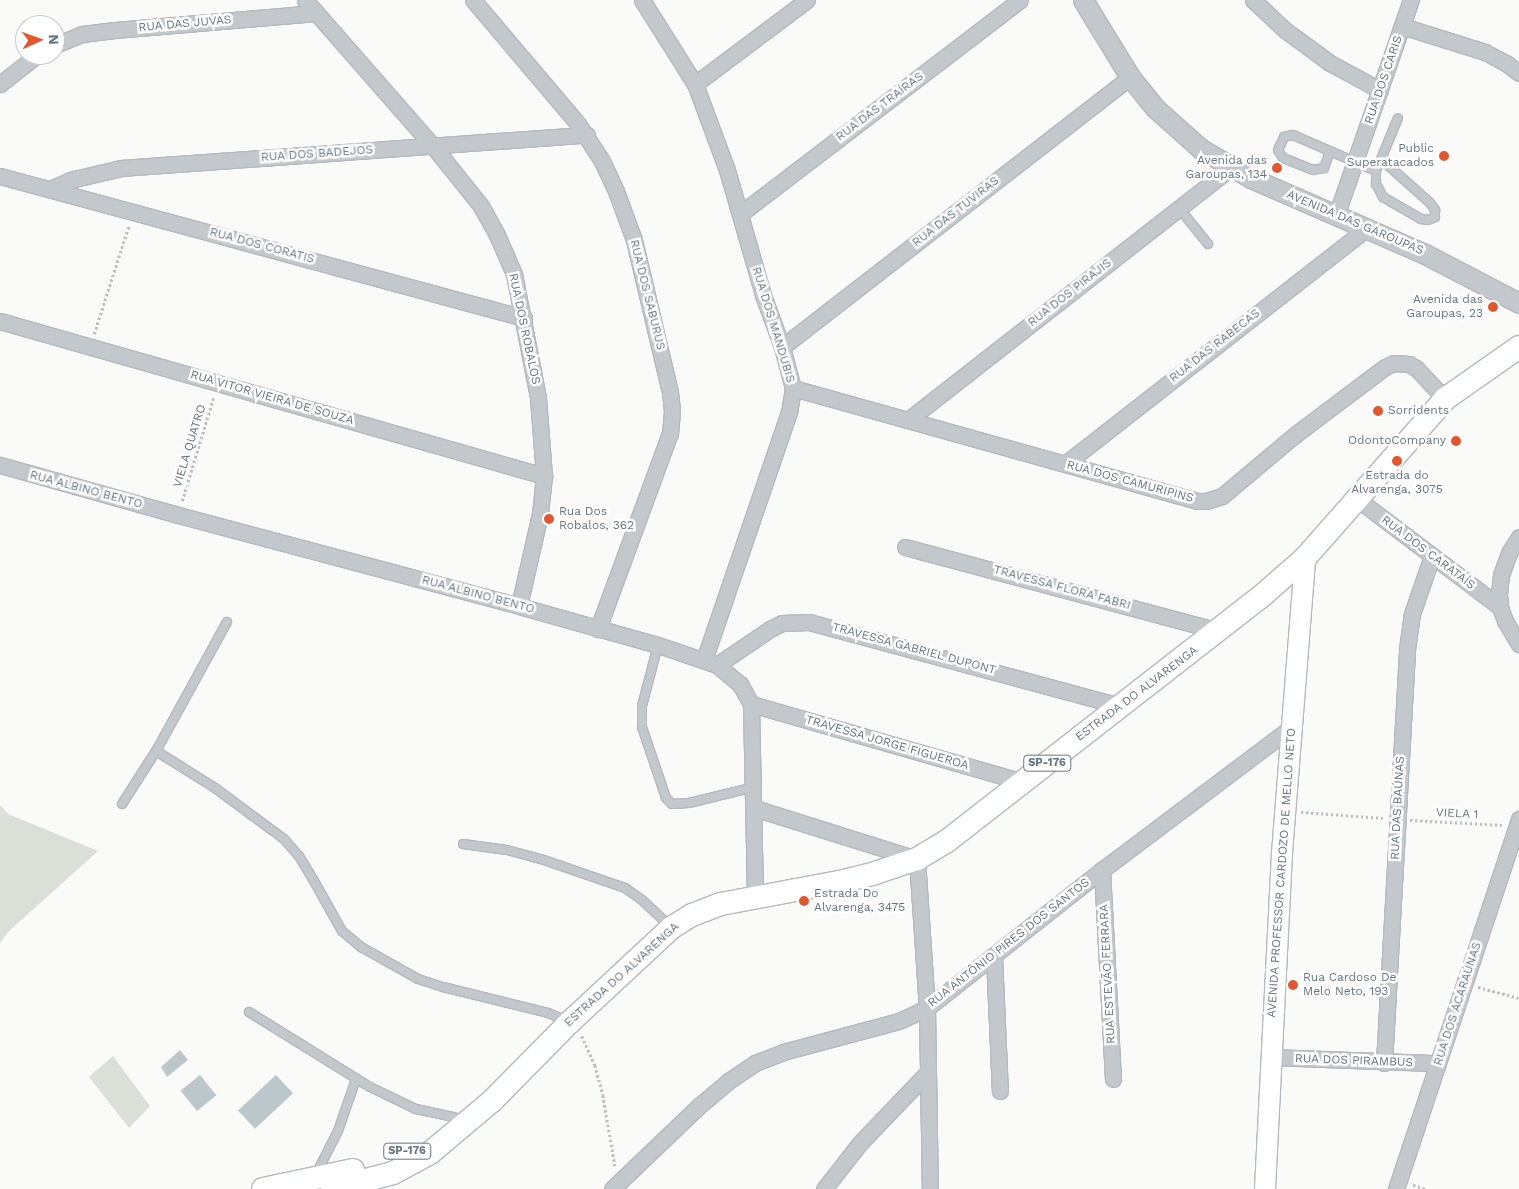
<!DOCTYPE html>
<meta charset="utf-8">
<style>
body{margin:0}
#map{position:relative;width:1519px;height:1189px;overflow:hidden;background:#fafaf8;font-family:"Work Sans",sans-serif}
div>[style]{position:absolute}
.green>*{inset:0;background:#dadfd7}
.water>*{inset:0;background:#bbc7cb;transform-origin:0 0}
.path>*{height:2.5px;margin-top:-1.25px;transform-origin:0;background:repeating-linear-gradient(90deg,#bbbfc2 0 2.5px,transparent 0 5px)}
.roads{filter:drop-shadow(1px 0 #b3babf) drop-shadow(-1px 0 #b3babf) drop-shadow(0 1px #b3babf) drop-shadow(0 -1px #b3babf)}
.service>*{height:8px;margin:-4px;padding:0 4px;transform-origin:4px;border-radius:4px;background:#c3c8cc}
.minor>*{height:15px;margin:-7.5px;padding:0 7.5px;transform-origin:7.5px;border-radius:7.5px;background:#c3c8cc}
.tertiary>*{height:19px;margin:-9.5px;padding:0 9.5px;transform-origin:9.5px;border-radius:9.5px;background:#c3c8cc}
.secondary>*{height:20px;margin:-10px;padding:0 10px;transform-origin:10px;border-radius:10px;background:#fff}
.primary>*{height:22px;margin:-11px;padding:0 11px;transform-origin:11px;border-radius:11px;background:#fff}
.dots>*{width:14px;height:14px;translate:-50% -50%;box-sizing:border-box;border:2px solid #fff;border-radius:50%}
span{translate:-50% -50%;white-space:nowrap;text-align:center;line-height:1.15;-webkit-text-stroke:5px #fff;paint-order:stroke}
.shield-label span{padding:1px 4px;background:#fff;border:1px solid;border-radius:4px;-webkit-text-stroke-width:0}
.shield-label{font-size:11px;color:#657683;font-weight:700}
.street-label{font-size:12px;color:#657683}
.poi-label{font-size:12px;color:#657683}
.right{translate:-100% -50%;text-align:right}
.left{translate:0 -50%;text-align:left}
.north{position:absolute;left:15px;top:15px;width:50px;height:50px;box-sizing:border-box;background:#fff;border:1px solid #c1c8cd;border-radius:50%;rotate:88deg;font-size:14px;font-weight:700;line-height:20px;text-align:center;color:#657683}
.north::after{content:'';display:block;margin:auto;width:18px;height:22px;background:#e4572e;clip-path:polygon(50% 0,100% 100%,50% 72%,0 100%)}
</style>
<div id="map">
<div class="green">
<i style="clip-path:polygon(0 805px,8px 814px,98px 851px,8px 932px,0 943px)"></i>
<i style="clip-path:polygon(113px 1056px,150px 1106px,129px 1128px,89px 1077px)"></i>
</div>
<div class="water">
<i style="clip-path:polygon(180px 1050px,188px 1060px,167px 1077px,161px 1067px)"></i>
<i style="left:200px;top:1075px;width:26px;height:25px;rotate:51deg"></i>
<i style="left:276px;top:1075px;width:25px;height:52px;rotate:47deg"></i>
</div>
<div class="path">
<i style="left:94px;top:334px;width:114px;rotate:-72.2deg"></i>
<i style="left:182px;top:501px;width:110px;rotate:-73.1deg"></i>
<i style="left:1301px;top:812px;width:82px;rotate:4.2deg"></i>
<i style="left:1410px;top:820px;width:92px;rotate:3.1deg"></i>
<i style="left:1478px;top:987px;width:42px;rotate:15deg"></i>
<i style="left:582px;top:1036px;width:32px;rotate:66deg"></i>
<i style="left:595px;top:1065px;width:31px;rotate:75deg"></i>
<i style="left:603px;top:1095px;width:72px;rotate:80.4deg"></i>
<i style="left:1413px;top:1185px;width:15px;rotate:16deg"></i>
</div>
<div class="roads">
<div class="service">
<i style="left:1330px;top:151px;width:18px;rotate:109deg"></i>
<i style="left:1324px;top:168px;width:11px;rotate:170deg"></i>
<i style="left:1313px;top:170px;width:32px;rotate:-158deg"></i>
<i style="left:1283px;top:158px;width:9px;rotate:-122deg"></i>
<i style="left:1278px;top:150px;width:14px;rotate:-65deg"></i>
<i style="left:1284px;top:137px;width:9px;rotate:-13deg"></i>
<i style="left:1293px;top:135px;width:68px;rotate:23.5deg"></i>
<i style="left:1355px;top:162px;width:23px;rotate:23deg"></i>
<i style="left:1381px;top:159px;width:66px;rotate:41.9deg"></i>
<i style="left:1430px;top:203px;width:9px;rotate:54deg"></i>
<i style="left:1435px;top:210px;width:7px;rotate:90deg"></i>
<i style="left:1435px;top:217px;width:8px;rotate:157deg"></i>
<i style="left:1428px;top:220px;width:7px;rotate:-172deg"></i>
<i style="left:1421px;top:219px;width:44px;rotate:-149.9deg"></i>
<i style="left:1383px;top:197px;width:15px;rotate:-118deg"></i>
<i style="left:1376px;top:184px;width:13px;rotate:-90deg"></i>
<i style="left:1376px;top:171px;width:13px;rotate:-67deg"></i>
<i style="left:1381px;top:159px;width:44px;rotate:-67.5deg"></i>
<i style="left:1179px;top:208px;width:46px;rotate:51.1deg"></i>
<i style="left:227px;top:622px;width:147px;rotate:118.8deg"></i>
<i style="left:156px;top:751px;width:70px;rotate:32.1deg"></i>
<i style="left:215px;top:788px;width:86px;rotate:36.5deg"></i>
<i style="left:284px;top:839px;width:23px;rotate:49deg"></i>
<i style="left:299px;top:856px;width:29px;rotate:59deg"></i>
<i style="left:314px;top:881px;width:57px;rotate:60.8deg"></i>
<i style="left:342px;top:931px;width:25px;rotate:40deg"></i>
<i style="left:361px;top:947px;width:65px;rotate:29.3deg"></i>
<i style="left:418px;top:979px;width:26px;rotate:18deg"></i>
<i style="left:443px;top:987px;width:108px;rotate:13.9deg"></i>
<i style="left:548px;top:1013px;width:22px;rotate:22deg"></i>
<i style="left:658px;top:645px;width:63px;rotate:104.7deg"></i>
<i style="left:642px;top:706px;width:21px;rotate:90deg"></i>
<i style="left:642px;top:727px;width:75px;rotate:71.3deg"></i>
<i style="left:666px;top:798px;width:8px;rotate:45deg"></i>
<i style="left:672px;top:804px;width:17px;rotate:-3deg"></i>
<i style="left:689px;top:803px;width:67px;rotate:-13.8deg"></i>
<i style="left:122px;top:804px;width:63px;rotate:-57.3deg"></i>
<i style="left:463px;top:844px;width:44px;rotate:7.8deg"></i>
<i style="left:507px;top:850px;width:35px;rotate:15deg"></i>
<i style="left:541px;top:859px;width:89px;rotate:19deg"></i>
<i style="left:625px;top:888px;width:21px;rotate:35deg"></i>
<i style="left:642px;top:900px;width:38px;rotate:43deg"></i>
<i style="left:249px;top:1012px;width:142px;rotate:31.8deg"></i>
<i style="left:370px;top:1087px;width:51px;rotate:25.6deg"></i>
<i style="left:416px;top:1109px;width:39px;rotate:12deg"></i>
<i style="left:316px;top:1174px;width:48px;rotate:-62.9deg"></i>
<i style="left:338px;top:1131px;width:55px;rotate:-70.9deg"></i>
</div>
<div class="minor">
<i style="left:305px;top:0;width:194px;rotate:48.8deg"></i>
<i style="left:433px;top:146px;width:77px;rotate:51.3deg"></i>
<i style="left:481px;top:206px;width:33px;rotate:61deg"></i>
<i style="left:497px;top:235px;width:43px;rotate:66.4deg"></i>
<i style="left:514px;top:274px;width:126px;rotate:79deg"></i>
<i style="left:538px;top:398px;width:78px;rotate:85.6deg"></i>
<i style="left:544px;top:476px;width:38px;rotate:96deg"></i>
<i style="left:540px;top:514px;width:94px;rotate:102.9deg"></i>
<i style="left:473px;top:0;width:162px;rotate:49.7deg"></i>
<i style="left:578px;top:124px;width:44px;rotate:57deg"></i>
<i style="left:602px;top:161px;width:33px;rotate:65deg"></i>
<i style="left:616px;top:191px;width:52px;rotate:69.8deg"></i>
<i style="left:634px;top:240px;width:156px;rotate:76.7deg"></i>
<i style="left:670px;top:392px;width:19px;rotate:84deg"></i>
<i style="left:672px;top:411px;width:22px;rotate:95deg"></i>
<i style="left:670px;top:433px;width:209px;rotate:110.2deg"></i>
<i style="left:642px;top:0;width:99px;rotate:57.8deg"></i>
<i style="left:695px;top:84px;width:92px;rotate:69.6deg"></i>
<i style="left:727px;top:170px;width:130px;rotate:73.9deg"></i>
<i style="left:763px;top:295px;width:55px;rotate:69.9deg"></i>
<i style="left:782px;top:347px;width:42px;rotate:75deg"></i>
<i style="left:793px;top:388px;width:24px;rotate:99deg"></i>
<i style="left:789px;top:412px;width:262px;rotate:108.9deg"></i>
<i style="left:1253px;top:0;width:44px;rotate:43.2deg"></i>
<i style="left:1285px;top:30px;width:56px;rotate:36.3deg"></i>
<i style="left:1330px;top:63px;width:57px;rotate:28.4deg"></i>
<i style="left:1402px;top:26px;width:87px;rotate:17.4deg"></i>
<i style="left:1485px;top:52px;width:24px;rotate:28deg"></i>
<i style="left:1506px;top:63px;width:16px;rotate:38deg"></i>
<i style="left:55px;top:45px;width:29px;rotate:-22deg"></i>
<i style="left:82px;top:34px;width:33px;rotate:-7deg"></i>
<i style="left:115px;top:30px;width:202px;rotate:-4.8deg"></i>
<i style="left:0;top:84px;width:47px;rotate:-38.1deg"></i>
<i style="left:695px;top:84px;width:140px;rotate:-36.9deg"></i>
<i style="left:0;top:176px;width:543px;rotate:15.16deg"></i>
<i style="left:50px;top:189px;width:22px;rotate:-24deg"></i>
<i style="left:70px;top:180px;width:52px;rotate:-13.2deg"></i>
<i style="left:121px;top:168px;width:467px;rotate:-4.1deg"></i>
<i style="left:740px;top:214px;width:352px;rotate:-37.4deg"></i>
<i style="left:1336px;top:216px;width:229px;rotate:-70.9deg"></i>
<i style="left:0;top:321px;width:566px;rotate:15.9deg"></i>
<i style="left:782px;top:347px;width:440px;rotate:-37.8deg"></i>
<i style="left:793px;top:388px;width:420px;rotate:15.6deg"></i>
<i style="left:1197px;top:501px;width:9px"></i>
<i style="left:1206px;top:501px;width:17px;rotate:-17deg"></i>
<i style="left:1222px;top:496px;width:97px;rotate:-40deg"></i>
<i style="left:1296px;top:434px;width:111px;rotate:-37deg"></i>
<i style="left:1385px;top:367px;width:10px;rotate:-24deg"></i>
<i style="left:1394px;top:363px;width:15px;rotate:4deg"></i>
<i style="left:1409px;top:364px;width:8px;rotate:30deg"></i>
<i style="left:1416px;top:368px;width:42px;rotate:46.9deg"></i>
<i style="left:908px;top:420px;width:411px;rotate:-38deg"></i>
<i style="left:1065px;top:464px;width:382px;rotate:-38deg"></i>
<i style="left:0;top:465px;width:185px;rotate:15.7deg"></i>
<i style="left:178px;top:515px;width:353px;rotate:14.9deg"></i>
<i style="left:519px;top:606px;width:144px;rotate:15.7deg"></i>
<i style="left:658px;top:645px;width:62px;rotate:18.7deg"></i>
<i style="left:717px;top:665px;width:30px;rotate:40deg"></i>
<i style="left:740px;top:684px;width:23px;rotate:61deg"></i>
<i style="left:751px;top:704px;width:193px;rotate:88.8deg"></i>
<i style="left:1356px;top:498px;width:181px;rotate:37.1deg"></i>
<i style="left:1519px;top:537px;width:19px;rotate:122deg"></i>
<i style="left:1509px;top:553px;width:23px;rotate:110deg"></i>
<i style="left:1501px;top:575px;width:19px;rotate:96deg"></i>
<i style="left:1499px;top:594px;width:13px;rotate:86deg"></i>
<i style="left:1500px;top:607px;width:15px;rotate:70deg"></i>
<i style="left:1505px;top:621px;width:27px;rotate:59deg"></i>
<i style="left:905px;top:547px;width:324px;rotate:15deg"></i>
<i style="left:717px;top:665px;width:64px;rotate:-34.2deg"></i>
<i style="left:770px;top:629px;width:13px;rotate:-27deg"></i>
<i style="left:782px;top:623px;width:27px;rotate:-2deg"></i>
<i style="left:809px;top:622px;width:322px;rotate:15.1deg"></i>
<i style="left:751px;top:704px;width:283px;rotate:16deg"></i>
<i style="left:754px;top:808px;width:171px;rotate:17.4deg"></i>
<i style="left:917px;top:859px;width:149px;rotate:86.2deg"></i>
<i style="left:927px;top:1008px;width:181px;rotate:89.1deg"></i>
<i style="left:1102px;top:870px;width:209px;rotate:87deg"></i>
<i style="left:994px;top:956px;width:135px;rotate:87.5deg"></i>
<i style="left:1271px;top:1057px;width:167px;rotate:2.1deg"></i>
<i style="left:1384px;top:1063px;width:415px;rotate:-86.8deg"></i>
<i style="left:1407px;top:649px;width:35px;rotate:-82deg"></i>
<i style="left:1412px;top:614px;width:61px;rotate:-71deg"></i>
<i style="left:612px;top:1189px;width:122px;rotate:-43.7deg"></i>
<i style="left:700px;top:1105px;width:35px;rotate:-40deg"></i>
<i style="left:727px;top:1082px;width:34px;rotate:-34deg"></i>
<i style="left:755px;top:1063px;width:30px;rotate:-21deg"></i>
<i style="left:783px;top:1052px;width:120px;rotate:-15deg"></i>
<i style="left:899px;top:1021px;width:31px;rotate:-25deg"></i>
<i style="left:927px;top:1008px;width:223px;rotate:-38.3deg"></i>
<i style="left:1102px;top:870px;width:238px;rotate:-37deg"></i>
<i style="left:824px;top:1189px;width:58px;rotate:-52deg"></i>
<i style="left:860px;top:1143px;width:98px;rotate:-46.2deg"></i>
<i style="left:1396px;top:1189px;width:390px;rotate:-71.6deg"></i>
</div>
<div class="tertiary">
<i style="left:1083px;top:0;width:90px;rotate:58.6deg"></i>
<i style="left:1130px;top:77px;width:40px;rotate:51deg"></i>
<i style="left:1155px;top:108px;width:62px;rotate:41.7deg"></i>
<i style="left:1201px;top:149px;width:58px;rotate:30.1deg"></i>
<i style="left:1251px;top:178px;width:190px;rotate:23.6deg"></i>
<i style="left:1425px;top:254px;width:106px;rotate:27.5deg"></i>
</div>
<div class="secondary">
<i style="left:1265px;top:1189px;width:336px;rotate:-87.1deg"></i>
<i style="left:1282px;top:853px;width:296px;rotate:-85.5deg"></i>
</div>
<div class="primary">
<i style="left:263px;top:1189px;width:92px;rotate:-11.9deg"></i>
<i style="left:332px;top:1189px;width:63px;rotate:-14.7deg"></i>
<i style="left:393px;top:1173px;width:42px;rotate:-28.4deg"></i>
<i style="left:430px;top:1153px;width:81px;rotate:-40deg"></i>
<i style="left:492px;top:1101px;width:111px;rotate:-45.4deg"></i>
<i style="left:570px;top:1022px;width:138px;rotate:-42.9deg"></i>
<i style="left:671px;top:928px;width:25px;rotate:-32deg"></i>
<i style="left:692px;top:915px;width:31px;rotate:-21deg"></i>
<i style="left:721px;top:904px;width:125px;rotate:-10.6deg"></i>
<i style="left:844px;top:881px;width:32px;rotate:-14deg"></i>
<i style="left:875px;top:873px;width:44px;rotate:-18.4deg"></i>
<i style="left:917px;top:859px;width:35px;rotate:-31deg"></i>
<i style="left:947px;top:841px;width:402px;rotate:-37.9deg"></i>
<i style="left:1264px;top:594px;width:55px;rotate:-41.3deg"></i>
<i style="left:1305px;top:558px;width:212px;rotate:-48.6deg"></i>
<i style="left:1445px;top:399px;width:90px;rotate:-35.1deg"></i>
</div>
</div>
<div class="dots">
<i style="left:1444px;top:156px;background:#e4572e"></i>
<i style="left:1277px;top:168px;background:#e4572e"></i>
<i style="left:1493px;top:307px;background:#e4572e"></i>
<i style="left:1378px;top:411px;background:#e4572e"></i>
<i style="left:1456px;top:441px;background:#e4572e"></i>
<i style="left:1397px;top:461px;background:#e4572e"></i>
<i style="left:549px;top:519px;background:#e4572e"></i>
<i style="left:804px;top:901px;background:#e4572e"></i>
<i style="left:1293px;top:985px;background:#e4572e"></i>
</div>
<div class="shield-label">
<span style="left:1047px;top:763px">SP-176</span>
<span style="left:407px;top:1151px">SP-176</span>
</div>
<div class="street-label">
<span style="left:185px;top:24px;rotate:-5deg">RUA DAS JUVAS</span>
<span style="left:1384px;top:80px;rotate:-71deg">RUA DOS CARIS</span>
<span style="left:880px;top:107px;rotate:-37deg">RUA DAS TRAÍRAS</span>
<span style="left:317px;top:154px;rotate:-4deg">RUA DOS BADEJOS</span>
<span style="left:956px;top:212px;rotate:-38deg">RUA DAS TUVIRAS</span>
<span style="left:1355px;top:223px;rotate:23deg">AVENIDA DAS GAROUPAS</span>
<span style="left:262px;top:246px;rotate:15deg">RUA DOS CORATIS</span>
<span style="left:1070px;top:293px;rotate:-38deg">RUA DOS PIRAJIS</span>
<span style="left:647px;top:295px;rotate:76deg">RUA DOS SABURUS</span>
<span style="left:773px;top:325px;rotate:73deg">RUA DOS MANDUBIS</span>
<span style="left:524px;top:329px;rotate:78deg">RUA DOS ROBALOS</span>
<span style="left:1215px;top:346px;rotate:-38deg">RUA DAS RABECAS</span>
<span style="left:272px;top:398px;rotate:16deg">RUA VITOR VIEIRA DE SOUZA</span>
<span style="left:190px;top:446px;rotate:-73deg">VIELA QUATRO</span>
<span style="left:1130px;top:482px;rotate:15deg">RUA DOS CAMURIPINS</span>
<span style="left:86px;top:490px;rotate:15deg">RUA ALBINO BENTO</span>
<span style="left:1428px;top:553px;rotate:37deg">RUA DOS CARATAÍS</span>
<span style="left:1062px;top:588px;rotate:15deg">TRAVESSA FLORA FABRI</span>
<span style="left:478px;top:595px;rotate:15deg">RUA ALBINO BENTO</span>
<span style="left:914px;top:649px;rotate:15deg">TRAVESSA GABRIEL DUPONT</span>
<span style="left:1137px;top:694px;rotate:-37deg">ESTRADA DO ALVARENGA</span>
<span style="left:887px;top:743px;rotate:16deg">TRAVESSA JORGE FIGUEROA</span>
<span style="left:1398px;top:808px;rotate:-87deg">RUA DAS BAÚNAS</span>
<span style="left:1457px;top:814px;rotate:3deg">VIELA 1</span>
<span style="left:1282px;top:873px;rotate:-86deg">AVENIDA PROFESSOR CARDOZO DE MELLO NETO</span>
<span style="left:1009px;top:943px;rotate:-38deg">RUA ANTÔNIO PIRES DOS SANTOS</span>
<span style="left:1108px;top:974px;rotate:-93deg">RUA ESTEVÃO FERRARA</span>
<span style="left:622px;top:975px;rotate:-42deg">ESTRADA DO ALVARENGA</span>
<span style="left:1458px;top:1004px;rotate:-72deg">RUA DOS ACARAÚNAS</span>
<span style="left:1354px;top:1061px;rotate:2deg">RUA DOS PIRAMBUS</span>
</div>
<div class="poi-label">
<span class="right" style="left:1434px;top:156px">Public<br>Superatacados</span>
<span class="right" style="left:1267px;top:168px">Avenida das<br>Garoupas, 134</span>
<span class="right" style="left:1483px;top:307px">Avenida das<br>Garoupas, 23</span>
<span class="left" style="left:1388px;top:411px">Sorridents</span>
<span class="right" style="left:1446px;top:441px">OdontoCompany</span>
<span style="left:1397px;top:483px">Estrada do<br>Alvarenga, 3075</span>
<span class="left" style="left:559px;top:519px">Rua Dos<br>Robalos, 362</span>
<span class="left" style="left:814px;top:901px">Estrada Do<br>Alvarenga, 3475</span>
<span class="left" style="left:1303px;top:985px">Rua Cardoso De<br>Melo Neto, 193</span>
</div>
<div class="north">N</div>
</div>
